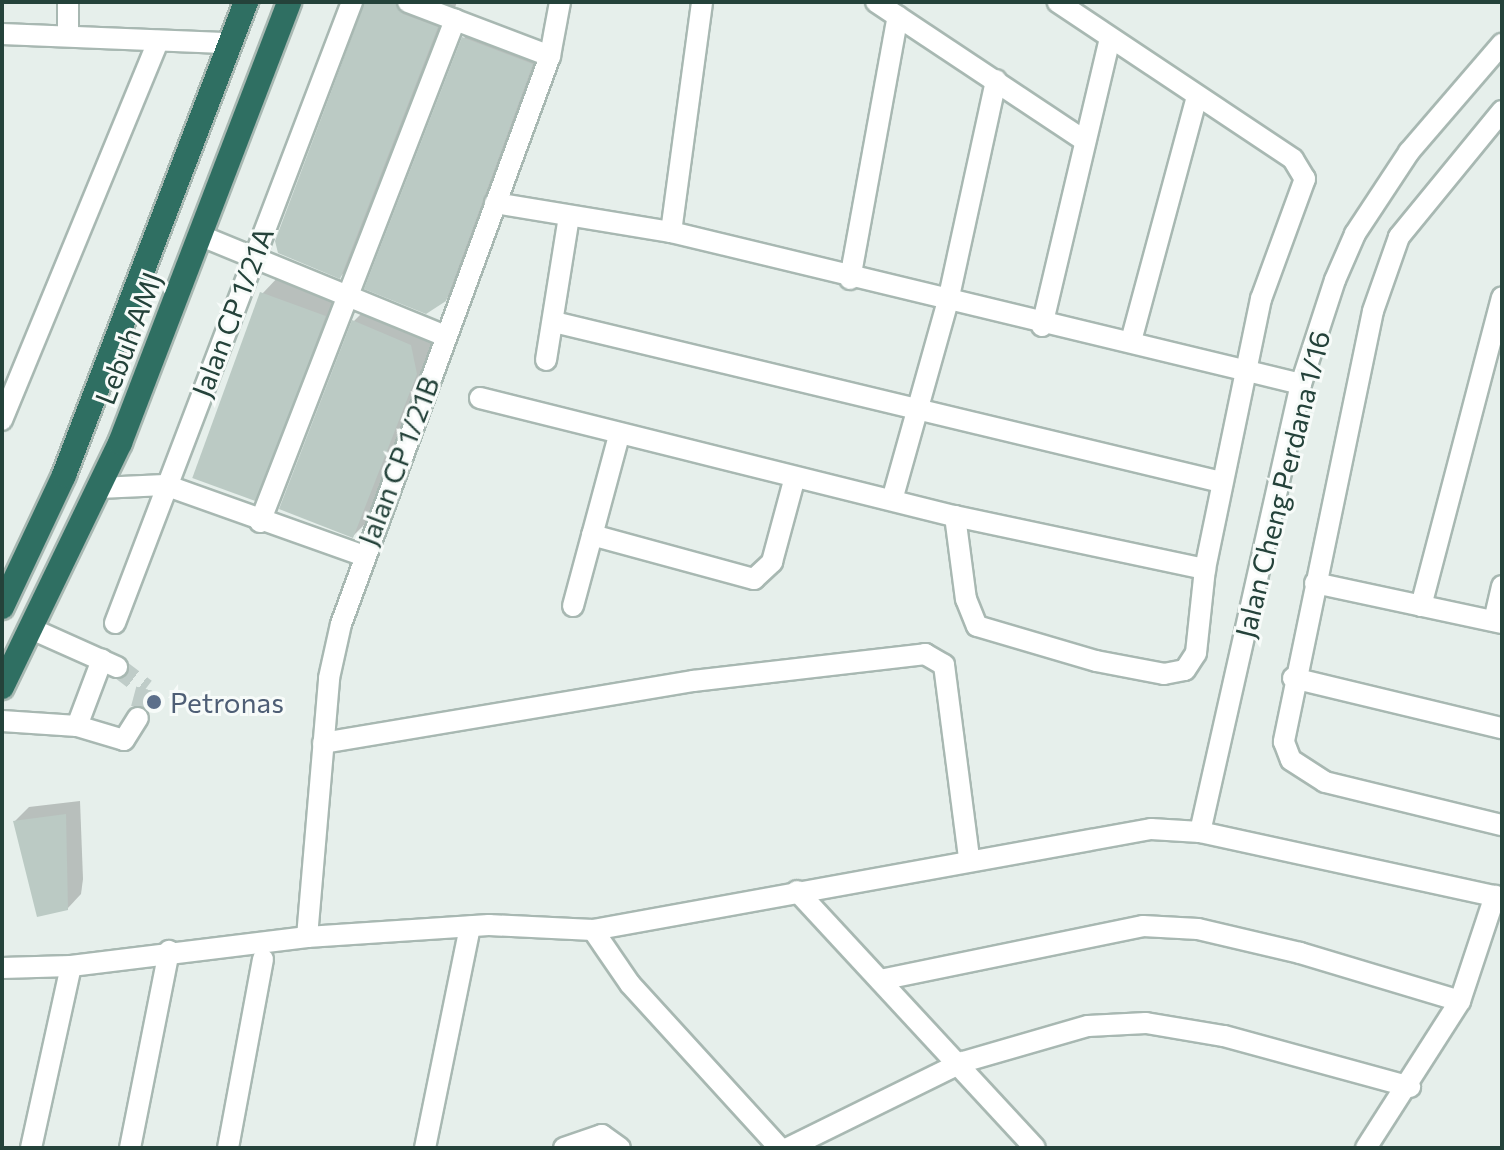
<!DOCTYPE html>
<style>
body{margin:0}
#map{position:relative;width:1504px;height:1150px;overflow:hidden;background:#e6efeb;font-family:Commissioner,sans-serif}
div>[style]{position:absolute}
.shadow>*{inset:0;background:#0003}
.building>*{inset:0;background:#bbcac4;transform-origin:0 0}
.minor-tunnel>*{height:20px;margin-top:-10px;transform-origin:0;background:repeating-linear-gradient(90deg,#bfccc8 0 20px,transparent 0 30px)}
.roads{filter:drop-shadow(2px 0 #a8b8b2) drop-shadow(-2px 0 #a8b8b2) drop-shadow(0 2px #a8b8b2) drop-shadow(0 -2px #a8b8b2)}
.minor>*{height:20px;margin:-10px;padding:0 10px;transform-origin:10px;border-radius:10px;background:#fff}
.highway>*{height:24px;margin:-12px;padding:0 12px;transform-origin:12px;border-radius:12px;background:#2f6f62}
.dots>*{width:22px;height:22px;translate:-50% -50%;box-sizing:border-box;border:4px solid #f7fbf9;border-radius:50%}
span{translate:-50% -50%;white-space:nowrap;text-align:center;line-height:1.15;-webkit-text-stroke:6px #f7fbf9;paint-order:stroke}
.street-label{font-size:28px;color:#24423a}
.service-label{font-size:28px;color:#4e5e75}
.left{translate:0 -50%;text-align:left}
.frame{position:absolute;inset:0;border:4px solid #24423a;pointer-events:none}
</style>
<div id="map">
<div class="shadow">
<i style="clip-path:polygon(365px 2px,457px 2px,359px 258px,340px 277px,277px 241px)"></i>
<i style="clip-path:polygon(483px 19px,551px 45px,465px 280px,445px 300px,367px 288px,464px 38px)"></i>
<i style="clip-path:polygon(281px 274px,344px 297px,272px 481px,253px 500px,262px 294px)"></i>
<i style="clip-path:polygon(373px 302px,429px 326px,436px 353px,372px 517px,353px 536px,354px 321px)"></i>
<i style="clip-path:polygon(80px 801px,83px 879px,81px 894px,67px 909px,15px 821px,29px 807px)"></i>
</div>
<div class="building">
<i style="clip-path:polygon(365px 2px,395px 2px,403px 14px,438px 27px,340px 279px,278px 253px,275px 241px)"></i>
<i style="clip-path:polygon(462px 37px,533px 64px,446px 301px,426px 314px,364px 289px)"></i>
<i style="left:260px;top:292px;width:70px;height:198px;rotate:20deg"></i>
<i style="clip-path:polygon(352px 320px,411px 345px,417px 374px,353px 538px,279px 509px)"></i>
<i style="clip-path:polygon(66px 814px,68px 910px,37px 917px,13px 821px)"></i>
</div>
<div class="minor-tunnel">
<i style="left:117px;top:667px;width:36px;rotate:37deg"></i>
<i style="left:146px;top:689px;width:30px;rotate:105deg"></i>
</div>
<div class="roads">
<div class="minor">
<i style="left:408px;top:2px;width:152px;rotate:20.8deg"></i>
<i style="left:876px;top:2px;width:247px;rotate:33.6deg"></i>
<i style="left:2px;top:34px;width:228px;rotate:2.3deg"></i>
<i style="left:68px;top:35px;width:33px;rotate:-90deg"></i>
<i style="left:1502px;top:111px;width:163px;rotate:129.3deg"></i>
<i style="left:1399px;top:237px;width:78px;rotate:109.4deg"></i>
<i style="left:1373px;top:311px;width:440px;rotate:101.7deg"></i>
<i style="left:1284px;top:742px;width:19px;rotate:69deg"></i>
<i style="left:1291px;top:760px;width:40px;rotate:32.9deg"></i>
<i style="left:1325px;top:782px;width:182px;rotate:13.7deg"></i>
<i style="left:495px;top:203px;width:178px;rotate:9.4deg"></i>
<i style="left:671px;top:232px;width:648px;rotate:13.56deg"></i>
<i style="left:671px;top:232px;width:232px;rotate:-82.3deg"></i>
<i style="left:199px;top:235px;width:266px;rotate:22.3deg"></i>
<i style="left:850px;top:279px;width:267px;rotate:-79.7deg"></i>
<i style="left:554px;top:322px;width:686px;rotate:13.49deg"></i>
<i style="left:1042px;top:326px;width:295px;rotate:-76.7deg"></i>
<i style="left:1131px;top:341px;width:253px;rotate:-74.9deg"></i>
<i style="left:546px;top:360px;width:146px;rotate:-80.9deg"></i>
<i style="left:480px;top:398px;width:489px;rotate:14deg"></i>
<i style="left:955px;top:516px;width:256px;rotate:12deg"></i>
<i style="left:1205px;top:569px;width:276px;rotate:-78.3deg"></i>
<i style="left:1261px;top:299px;width:128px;rotate:-69.9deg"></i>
<i style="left:1305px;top:179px;width:23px;rotate:-121deg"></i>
<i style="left:1293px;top:159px;width:283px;rotate:-146.3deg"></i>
<i style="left:2px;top:420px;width:410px;rotate:-67.6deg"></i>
<i style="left:99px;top:488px;width:66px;rotate:-2.6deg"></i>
<i style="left:165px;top:485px;width:209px;rotate:19.6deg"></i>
<i style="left:892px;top:500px;width:207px;rotate:-74.3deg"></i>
<i style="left:948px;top:301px;width:226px;rotate:-77.7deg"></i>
<i style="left:955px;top:516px;width:84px;rotate:82.5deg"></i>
<i style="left:966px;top:599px;width:29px;rotate:68deg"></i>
<i style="left:977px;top:626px;width:124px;rotate:16.4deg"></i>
<i style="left:1096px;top:661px;width:69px;rotate:10.8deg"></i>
<i style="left:1164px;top:674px;width:21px;rotate:-11deg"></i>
<i style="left:1185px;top:670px;width:20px;rotate:-57deg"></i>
<i style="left:1196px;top:653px;width:84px;rotate:-83.9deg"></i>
<i style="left:260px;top:522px;width:539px;rotate:-68.77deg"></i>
<i style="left:592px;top:535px;width:168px;rotate:15.2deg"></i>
<i style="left:754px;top:579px;width:25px;rotate:-43deg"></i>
<i style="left:772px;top:562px;width:88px;rotate:-74.9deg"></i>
<i style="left:1315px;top:583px;width:191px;rotate:12.1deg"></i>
<i style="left:573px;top:606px;width:177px;rotate:-74.9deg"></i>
<i style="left:1421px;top:606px;width:319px;rotate:-75.3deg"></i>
<i style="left:1494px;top:621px;width:36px;rotate:-77deg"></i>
<i style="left:115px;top:623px;width:665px;rotate:-69.11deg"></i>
<i style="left:34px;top:630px;width:91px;rotate:24deg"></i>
<i style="left:1293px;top:678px;width:215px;rotate:13.5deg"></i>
<i style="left:2px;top:721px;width:75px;rotate:3.8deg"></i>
<i style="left:77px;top:726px;width:49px;rotate:16.6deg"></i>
<i style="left:124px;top:740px;width:26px;rotate:-58deg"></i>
<i style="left:77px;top:726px;width:71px;rotate:-69.3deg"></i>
<i style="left:323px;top:743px;width:375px;rotate:-9.5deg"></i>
<i style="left:693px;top:681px;width:234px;rotate:-6.6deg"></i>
<i style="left:925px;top:654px;width:22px;rotate:30deg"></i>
<i style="left:944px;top:665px;width:195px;rotate:82.6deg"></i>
<i style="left:1200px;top:832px;width:459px;rotate:-77.3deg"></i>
<i style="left:1301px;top:384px;width:109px;rotate:-71.9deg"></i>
<i style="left:1335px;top:280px;width:50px;rotate:-66.5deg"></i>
<i style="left:1355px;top:234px;width:98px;rotate:-56.6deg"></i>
<i style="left:1409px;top:152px;width:143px;rotate:-49.3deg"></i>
<i style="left:797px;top:891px;width:350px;rotate:47.2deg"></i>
<i style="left:593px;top:930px;width:65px;rotate:55.6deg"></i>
<i style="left:630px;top:984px;width:222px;rotate:47.6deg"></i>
<i style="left:307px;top:937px;width:260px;rotate:-85.1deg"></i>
<i style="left:329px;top:678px;width:55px;rotate:-77.5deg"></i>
<i style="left:341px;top:624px;width:605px;rotate:-69.8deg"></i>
<i style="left:550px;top:56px;width:55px;rotate:-79.5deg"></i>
<i style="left:2px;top:968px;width:69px;rotate:-1.7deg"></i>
<i style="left:71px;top:966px;width:238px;rotate:-7deg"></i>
<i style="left:307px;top:937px;width:182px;rotate:-3.8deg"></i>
<i style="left:489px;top:925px;width:104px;rotate:2.8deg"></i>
<i style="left:593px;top:930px;width:567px;rotate:-10.26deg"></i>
<i style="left:1151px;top:829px;width:49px;rotate:3.5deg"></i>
<i style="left:1200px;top:832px;width:309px;rotate:12.3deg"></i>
<i style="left:885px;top:979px;width:263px;rotate:-11.6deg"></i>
<i style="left:1143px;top:926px;width:55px;rotate:3.1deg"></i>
<i style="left:1198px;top:929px;width:105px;rotate:13.2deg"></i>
<i style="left:1300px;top:953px;width:167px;rotate:16.7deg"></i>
<i style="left:31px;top:1148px;width:186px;rotate:-77.6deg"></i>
<i style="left:130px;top:1148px;width:201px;rotate:-78.8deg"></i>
<i style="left:228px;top:1148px;width:192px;rotate:-79.5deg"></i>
<i style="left:425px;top:1148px;width:226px;rotate:-78.5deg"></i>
<i style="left:564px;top:1148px;width:40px;rotate:-18.9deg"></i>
<i style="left:602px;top:1135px;width:22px;rotate:36deg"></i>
<i style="left:788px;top:1148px;width:195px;rotate:-26.2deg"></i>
<i style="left:963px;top:1062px;width:130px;rotate:-16.1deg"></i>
<i style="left:1088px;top:1026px;width:58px;rotate:-3deg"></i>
<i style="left:1146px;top:1023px;width:79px;rotate:9.5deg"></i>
<i style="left:1224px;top:1036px;width:193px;rotate:15.3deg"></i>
<i style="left:1366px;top:1148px;width:174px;rotate:-57.4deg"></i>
<i style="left:1460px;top:1001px;width:111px;rotate:-71.6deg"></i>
</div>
<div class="highway">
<i style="left:2px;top:607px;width:146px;rotate:-64.8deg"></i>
<i style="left:64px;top:475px;width:507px;rotate:-68.95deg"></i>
<i style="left:2px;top:687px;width:271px;rotate:-64.2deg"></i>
<i style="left:120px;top:443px;width:472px;rotate:-69deg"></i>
</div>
</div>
<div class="dots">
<i style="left:154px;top:702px;background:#5c6f8a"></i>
</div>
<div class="street-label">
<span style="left:232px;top:312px;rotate:-69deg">Jalan CP 1/21A</span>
<span style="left:128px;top:338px;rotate:-69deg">Lebuh AMJ</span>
<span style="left:398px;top:461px;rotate:-69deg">Jalan CP 1/21B</span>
<span style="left:1282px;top:484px;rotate:-76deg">Jalan Cheng Perdana 1/16</span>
</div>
<div class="service-label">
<span class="left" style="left:170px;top:702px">Petronas</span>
</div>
<div class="frame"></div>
</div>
